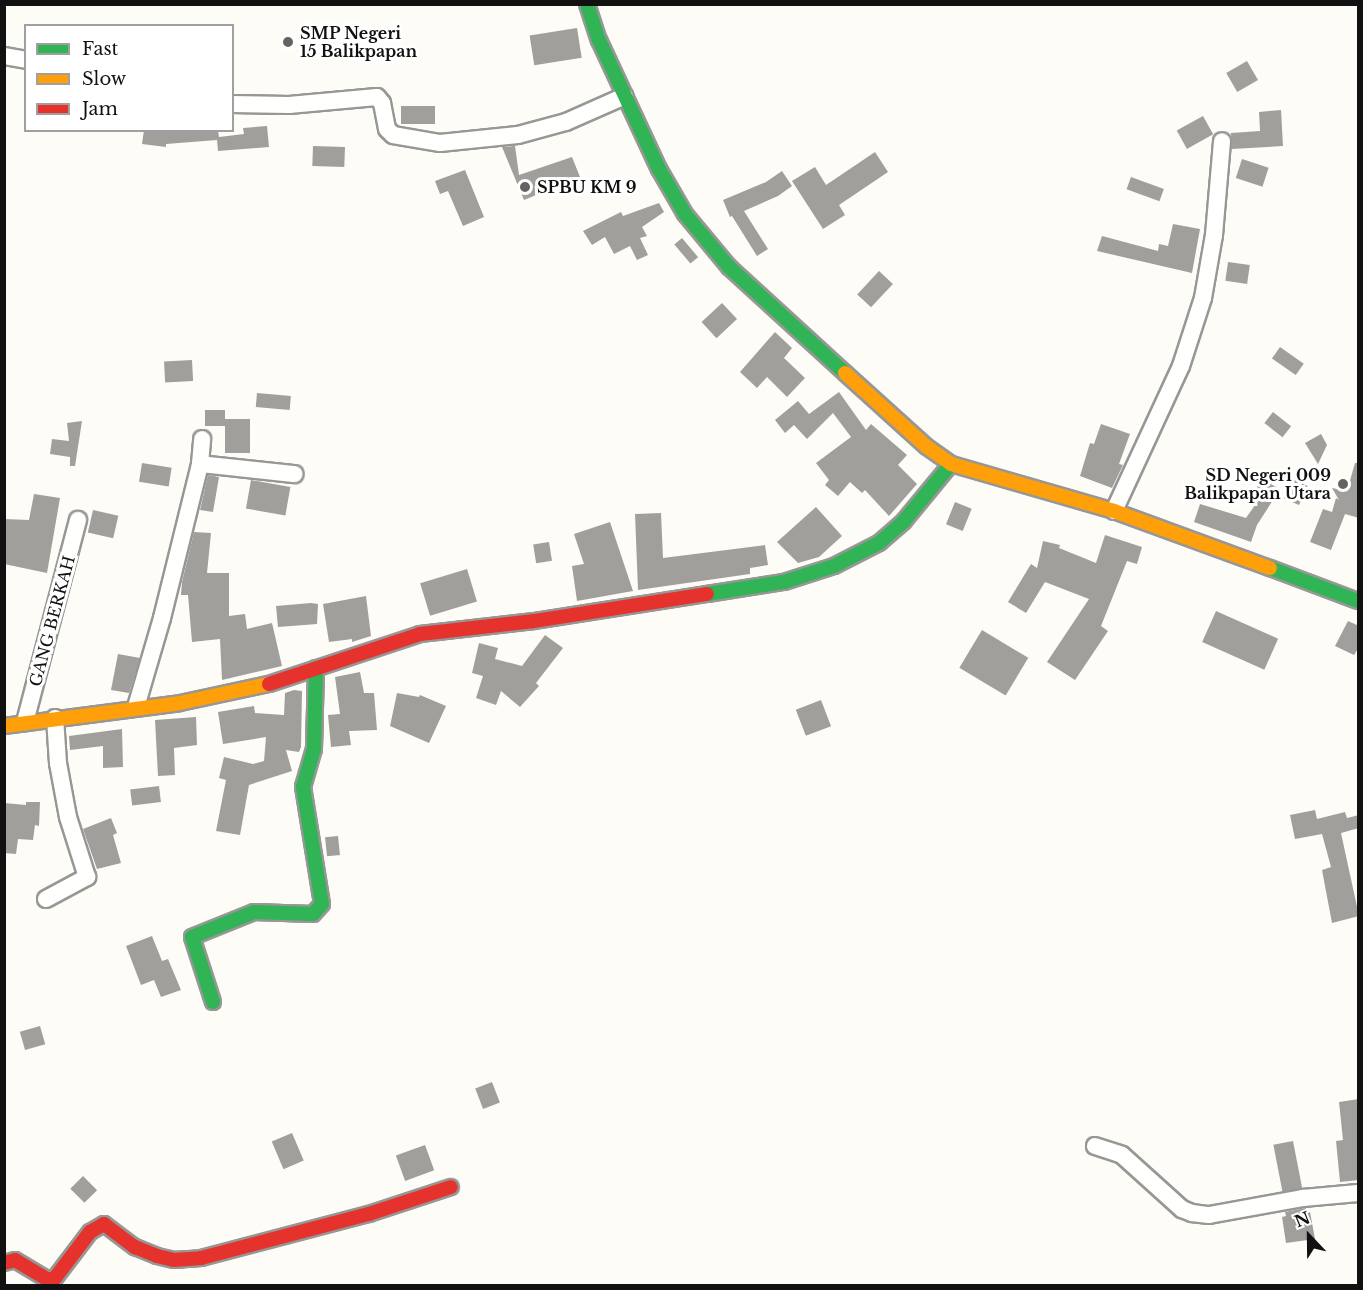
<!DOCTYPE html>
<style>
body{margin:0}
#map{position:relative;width:1363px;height:1290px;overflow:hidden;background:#fdfcf7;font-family:"Libre Baskerville",serif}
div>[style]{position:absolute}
.building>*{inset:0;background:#a19f9c;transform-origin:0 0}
.roads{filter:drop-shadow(2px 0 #979795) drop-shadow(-2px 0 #979795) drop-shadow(0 2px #979795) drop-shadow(0 -2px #979795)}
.street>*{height:16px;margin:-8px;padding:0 8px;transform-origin:8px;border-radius:8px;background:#fffffe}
.fast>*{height:14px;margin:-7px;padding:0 7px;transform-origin:7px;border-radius:7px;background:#30b455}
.slow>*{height:14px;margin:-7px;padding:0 7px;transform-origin:7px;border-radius:7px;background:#ff9f0a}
.jam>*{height:14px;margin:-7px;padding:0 7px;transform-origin:7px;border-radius:7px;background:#e5322d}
.dots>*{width:16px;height:16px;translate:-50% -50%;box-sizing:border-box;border:3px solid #fff;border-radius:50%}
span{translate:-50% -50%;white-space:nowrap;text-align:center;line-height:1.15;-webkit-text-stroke:6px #fff;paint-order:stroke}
.poi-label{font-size:16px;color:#111;font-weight:700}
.left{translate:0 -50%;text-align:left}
.right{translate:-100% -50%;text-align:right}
.street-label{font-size:16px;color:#111}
.frame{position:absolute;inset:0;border:6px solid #111;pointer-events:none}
.legend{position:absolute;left:24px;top:24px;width:210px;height:108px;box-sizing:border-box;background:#fff;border:2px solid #a0a0a0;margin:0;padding:8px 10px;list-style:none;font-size:18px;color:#111}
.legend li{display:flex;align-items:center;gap:12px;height:30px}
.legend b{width:30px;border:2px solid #a0a0a0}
.north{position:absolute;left:1279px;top:1206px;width:60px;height:60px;-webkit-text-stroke:4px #fff;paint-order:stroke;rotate:338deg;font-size:16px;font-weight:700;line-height:24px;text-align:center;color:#111}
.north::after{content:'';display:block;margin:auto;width:21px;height:27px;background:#111;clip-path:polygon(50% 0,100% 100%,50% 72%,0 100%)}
</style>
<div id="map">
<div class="building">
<i style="left:577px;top:28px;width:30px;height:48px;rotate:81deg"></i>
<i style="left:1247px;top:61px;width:22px;height:24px;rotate:60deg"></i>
<i style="left:401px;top:106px;width:34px;height:18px"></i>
<i style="clip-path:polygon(1281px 110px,1283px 146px,1232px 149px,1231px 133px,1260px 131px,1259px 112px)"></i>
<i style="left:1203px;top:116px;width:21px;height:30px;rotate:61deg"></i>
<i style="clip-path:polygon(267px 126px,269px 147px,218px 151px,217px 140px,166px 144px,166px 147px,142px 144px,144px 130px,218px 130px,219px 137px,244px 134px,243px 128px)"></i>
<i style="left:313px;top:146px;width:32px;height:20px;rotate:2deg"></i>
<i style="clip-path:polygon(515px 146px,519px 175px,572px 157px,580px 177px,524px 200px,502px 147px)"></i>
<i style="clip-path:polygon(875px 152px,888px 172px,839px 205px,845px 215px,823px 229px,792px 181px,815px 167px,826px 185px)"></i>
<i style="left:1242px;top:159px;width:28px;height:20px;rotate:18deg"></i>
<i style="clip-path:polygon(465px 170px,484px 217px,463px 226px,448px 191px,440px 194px,435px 181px)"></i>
<i style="clip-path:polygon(782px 171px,792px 186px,778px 196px,744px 211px,768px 249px,757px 256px,732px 216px,730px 217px,723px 200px,766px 182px)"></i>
<i style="left:1131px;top:177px;width:35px;height:13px;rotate:20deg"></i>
<i style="clip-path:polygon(659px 203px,664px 212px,642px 227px,647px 236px,640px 238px,648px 255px,637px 260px,630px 246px,614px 254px,605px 237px,592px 245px,583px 231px,621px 212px,623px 216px)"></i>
<i style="clip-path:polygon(1173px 224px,1200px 229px,1192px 273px,1097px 251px,1102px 236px,1158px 251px,1159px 244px,1168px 246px)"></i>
<i style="left:682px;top:238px;width:25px;height:10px;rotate:50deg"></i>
<i style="left:1228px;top:262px;width:22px;height:19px;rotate:8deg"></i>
<i style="left:879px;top:271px;width:19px;height:32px;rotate:43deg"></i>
<i style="left:722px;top:303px;width:22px;height:28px;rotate:47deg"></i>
<i style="clip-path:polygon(775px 332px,792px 348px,784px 358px,805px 378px,787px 397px,767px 377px,757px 388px,740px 372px)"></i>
<i style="left:1280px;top:347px;width:29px;height:14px;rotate:35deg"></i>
<i style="left:192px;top:360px;width:21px;height:28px;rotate:87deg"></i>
<i style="clip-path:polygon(839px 392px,866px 430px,871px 424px,907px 455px,898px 465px,917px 484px,889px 516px,865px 490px,862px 493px,850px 482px,838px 496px,825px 485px,829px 480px,816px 463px,851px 437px,833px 413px,807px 439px,794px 425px,785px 433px,775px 420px,798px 401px,809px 414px)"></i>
<i style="left:257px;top:393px;width:34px;height:14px;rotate:5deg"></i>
<i style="left:225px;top:410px;width:16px;height:20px;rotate:90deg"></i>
<i style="left:1273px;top:412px;width:23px;height:14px;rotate:38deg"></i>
<i style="left:250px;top:419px;width:34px;height:25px;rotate:90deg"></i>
<i style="clip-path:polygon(82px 421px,75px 466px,70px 466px,70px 457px,50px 454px,52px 439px,69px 441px,67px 423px)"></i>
<i style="clip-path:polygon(1101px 424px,1130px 434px,1119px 464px,1123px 465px,1112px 488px,1080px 476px,1090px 443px,1094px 444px)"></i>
<i style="clip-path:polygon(1321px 434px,1327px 445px,1318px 464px,1305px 443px)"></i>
<i style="left:142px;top:463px;width:30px;height:19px;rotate:9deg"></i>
<i style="clip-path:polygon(1355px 463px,1359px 463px,1359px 518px,1345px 514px,1331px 550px,1310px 542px,1323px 509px,1332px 512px,1336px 498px,1339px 500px,1332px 488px,1347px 491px)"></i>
<i style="clip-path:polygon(208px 475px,219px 477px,213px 512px,200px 510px)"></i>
<i style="clip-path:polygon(1262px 479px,1280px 489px,1257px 525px,1251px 542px,1194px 522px,1200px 504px,1246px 518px,1262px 495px,1255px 491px)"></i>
<i style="left:1292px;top:479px;width:17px;height:21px;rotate:24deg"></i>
<i style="left:251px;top:480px;width:40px;height:29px;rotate:10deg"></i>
<i style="clip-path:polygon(34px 494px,60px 498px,47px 573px,4px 564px,4px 519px,29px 520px)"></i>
<i style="left:955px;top:502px;width:18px;height:24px;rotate:22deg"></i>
<i style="clip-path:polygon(816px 507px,842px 536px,819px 557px,798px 563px,777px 542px)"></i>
<i style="left:93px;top:510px;width:26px;height:23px;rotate:13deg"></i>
<i style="clip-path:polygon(661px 513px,663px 558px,765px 545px,768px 565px,750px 568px,750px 574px,638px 590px,635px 514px)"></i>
<i style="clip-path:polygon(610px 522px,633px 591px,577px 601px,572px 566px,584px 564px,574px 534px)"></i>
<i style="clip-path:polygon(194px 532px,211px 533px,207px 573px,229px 573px,229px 616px,245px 614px,247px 629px,272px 623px,282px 666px,222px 680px,220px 639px,192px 642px,188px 595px,181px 595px,182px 582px)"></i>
<i style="clip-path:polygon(1105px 535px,1142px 547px,1137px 564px,1127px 561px,1101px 626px,1108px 631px,1075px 680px,1047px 662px,1089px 599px,1045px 582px,1026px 613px,1008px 602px,1031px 564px,1037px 568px,1043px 541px,1060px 545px,1059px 548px,1096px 563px)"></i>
<i style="left:549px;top:542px;width:19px;height:16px;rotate:81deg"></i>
<i style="left:467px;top:569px;width:34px;height:49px;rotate:73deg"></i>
<i style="clip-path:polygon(366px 596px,371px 636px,352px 642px,352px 639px,329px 642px,323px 604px)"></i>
<i style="clip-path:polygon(311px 603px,318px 604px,317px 624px,278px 627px,276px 606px)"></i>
<i style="left:1216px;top:611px;width:68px;height:34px;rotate:24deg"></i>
<i style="clip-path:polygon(1348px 621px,1359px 626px,1359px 647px,1354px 655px,1335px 646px)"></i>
<i style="left:982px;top:630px;width:54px;height:44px;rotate:31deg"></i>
<i style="clip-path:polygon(545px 635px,563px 648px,536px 683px,539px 686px,520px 707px,501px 691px,496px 705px,476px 698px,483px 676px,472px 673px,479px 643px,498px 648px,495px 659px,522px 666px)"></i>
<i style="clip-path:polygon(118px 654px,140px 658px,129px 693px,111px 690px)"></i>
<i style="clip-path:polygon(360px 672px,364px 693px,374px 693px,377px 730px,349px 731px,351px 745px,331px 747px,328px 715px,340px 714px,335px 677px)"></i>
<i style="clip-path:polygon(294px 690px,302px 691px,301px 747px,299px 752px,286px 750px,292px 771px,249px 785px,240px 835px,216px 831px,226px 780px,219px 778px,224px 757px,253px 764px,264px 761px,266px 737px,223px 744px,218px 712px,254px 706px,255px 713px,284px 715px,285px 693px)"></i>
<i style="clip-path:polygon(397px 693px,419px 697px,420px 695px,446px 706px,429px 743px,390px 726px)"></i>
<i style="left:821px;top:700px;width:28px;height:27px;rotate:69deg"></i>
<i style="clip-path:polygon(196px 717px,197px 745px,174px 748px,175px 775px,158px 776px,155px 720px)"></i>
<i style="clip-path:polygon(122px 729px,123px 767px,103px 768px,103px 746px,70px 750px,69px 736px)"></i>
<i style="left:159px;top:786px;width:16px;height:29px;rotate:83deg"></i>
<i style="clip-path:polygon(26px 802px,40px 802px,39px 826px,35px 825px,33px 840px,18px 839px,16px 854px,4px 853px,4px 803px,26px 805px)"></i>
<i style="clip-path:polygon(1315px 810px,1317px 819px,1345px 812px,1347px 818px,1359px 815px,1359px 828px,1341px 833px,1359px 916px,1332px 923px,1322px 870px,1331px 867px,1322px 834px,1295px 839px,1290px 815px)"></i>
<i style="clip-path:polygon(111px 818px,117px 833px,113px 835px,121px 863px,97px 869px,83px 829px)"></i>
<i style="left:338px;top:836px;width:19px;height:13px;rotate:84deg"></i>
<i style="clip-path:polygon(152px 936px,162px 961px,168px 959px,181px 990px,161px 997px,154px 980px,141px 985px,126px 946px)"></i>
<i style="left:40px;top:1026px;width:19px;height:21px;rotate:74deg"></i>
<i style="left:492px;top:1082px;width:22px;height:18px;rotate:69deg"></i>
<i style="clip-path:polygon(1359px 1099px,1359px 1180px,1340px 1182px,1336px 1141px,1343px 1140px,1339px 1102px)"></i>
<i style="left:292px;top:1133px;width:30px;height:22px;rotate:67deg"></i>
<i style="left:1293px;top:1141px;width:48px;height:20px;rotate:79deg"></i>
<i style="left:425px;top:1145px;width:27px;height:31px;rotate:70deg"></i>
<i style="left:83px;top:1176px;width:20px;height:18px;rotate:45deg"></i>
<i style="clip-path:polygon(1306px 1208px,1307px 1213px,1310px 1212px,1315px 1239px,1286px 1243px,1282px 1217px,1286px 1216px,1285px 1212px)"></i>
</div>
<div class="roads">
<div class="street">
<i style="left:4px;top:56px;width:22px;rotate:10deg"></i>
<i style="left:232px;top:104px;width:57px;rotate:1deg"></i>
<i style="left:289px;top:105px;width:88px;rotate:-5.2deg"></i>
<i style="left:377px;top:97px;width:8px;rotate:50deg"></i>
<i style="left:382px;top:103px;width:26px;rotate:79deg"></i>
<i style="left:387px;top:129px;width:8px;rotate:45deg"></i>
<i style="left:393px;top:135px;width:48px;rotate:9.7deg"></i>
<i style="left:440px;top:143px;width:78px;rotate:-5.9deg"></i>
<i style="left:518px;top:135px;width:50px;rotate:-15.2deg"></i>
<i style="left:566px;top:122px;width:64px;rotate:-23.8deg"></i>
<i style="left:200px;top:464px;width:25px;rotate:-85deg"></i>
<i style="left:1114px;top:511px;width:160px;rotate:-65.2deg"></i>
<i style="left:1181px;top:366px;width:71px;rotate:-72.1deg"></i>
<i style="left:1203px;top:298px;width:64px;rotate:-80.1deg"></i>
<i style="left:1214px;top:235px;width:94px;rotate:-85.1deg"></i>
<i style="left:136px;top:707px;width:93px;rotate:-73.7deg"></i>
<i style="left:162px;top:618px;width:159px;rotate:-76.1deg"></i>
<i style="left:200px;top:464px;width:95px;rotate:6.1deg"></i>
<i style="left:25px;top:722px;width:209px;rotate:-75.3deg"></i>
<i style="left:46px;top:899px;width:47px;rotate:-28.2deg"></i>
<i style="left:87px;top:877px;width:63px;rotate:-107.6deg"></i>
<i style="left:68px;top:817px;width:55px;rotate:-100.5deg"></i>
<i style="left:58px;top:763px;width:45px;rotate:-93.8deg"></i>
<i style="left:1095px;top:1146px;width:28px;rotate:18deg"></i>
<i style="left:1122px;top:1155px;width:81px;rotate:42deg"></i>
<i style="left:1182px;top:1209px;width:11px;rotate:22deg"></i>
<i style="left:1192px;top:1213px;width:17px;rotate:7deg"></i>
<i style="left:1209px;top:1215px;width:96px;rotate:-10.3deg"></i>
<i style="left:1303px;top:1198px;width:55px;rotate:-5.2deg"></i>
</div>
<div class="fast">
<i style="left:587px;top:4px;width:38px;rotate:72deg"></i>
<i style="left:599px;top:40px;width:142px;rotate:65.1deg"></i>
<i style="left:659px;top:169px;width:52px;rotate:60deg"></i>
<i style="left:685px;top:214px;width:69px;rotate:50.3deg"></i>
<i style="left:729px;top:267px;width:157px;rotate:42.4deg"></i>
<i style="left:1270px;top:568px;width:94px;rotate:20.6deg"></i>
<i style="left:707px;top:594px;width:78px;rotate:-8.9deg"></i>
<i style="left:784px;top:582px;width:52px;rotate:-17.7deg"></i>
<i style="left:834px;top:566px;width:51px;rotate:-27.1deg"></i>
<i style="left:879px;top:543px;width:33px;rotate:-41deg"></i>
<i style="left:904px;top:521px;width:74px;rotate:-50.5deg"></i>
<i style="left:213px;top:1002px;width:68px;rotate:-107.9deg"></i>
<i style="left:192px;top:937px;width:67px;rotate:-22deg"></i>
<i style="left:254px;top:912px;width:59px;rotate:1.9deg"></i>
<i style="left:313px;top:914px;width:13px;rotate:-48deg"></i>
<i style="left:322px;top:904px;width:119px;rotate:-99.2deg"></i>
<i style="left:303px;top:787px;width:40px;rotate:-74deg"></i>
<i style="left:314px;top:749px;width:81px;rotate:-88.6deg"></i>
</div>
<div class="slow">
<i style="left:845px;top:373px;width:110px;rotate:42.1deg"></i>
<i style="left:927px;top:447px;width:29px;rotate:35deg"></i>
<i style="left:951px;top:464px;width:170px;rotate:16.1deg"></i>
<i style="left:1114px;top:511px;width:166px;rotate:20.1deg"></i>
<i style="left:4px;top:726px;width:177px;rotate:-7.4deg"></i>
<i style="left:180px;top:703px;width:91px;rotate:-12.1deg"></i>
</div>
<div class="jam">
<i style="left:269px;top:684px;width:159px;rotate:-18.3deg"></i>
<i style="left:420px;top:634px;width:115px;rotate:-6.5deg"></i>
<i style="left:534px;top:621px;width:175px;rotate:-8.9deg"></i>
<i style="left:4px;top:1263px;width:11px;rotate:-15deg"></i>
<i style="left:15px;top:1260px;width:39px;rotate:31deg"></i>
<i style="left:48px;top:1280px;width:7px;rotate:-16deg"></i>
<i style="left:55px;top:1278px;width:58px;rotate:-52.7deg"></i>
<i style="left:90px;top:1232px;width:16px;rotate:-30deg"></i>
<i style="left:104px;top:1224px;width:39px;rotate:37deg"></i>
<i style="left:135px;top:1247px;width:24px;rotate:22deg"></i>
<i style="left:157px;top:1256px;width:17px;rotate:13deg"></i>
<i style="left:174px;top:1260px;width:27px;rotate:-4deg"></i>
<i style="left:201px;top:1258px;width:174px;rotate:-14.7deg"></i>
<i style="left:369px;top:1214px;width:86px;rotate:-18.2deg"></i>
</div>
</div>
<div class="dots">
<i style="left:288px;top:42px;background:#646362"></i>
<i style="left:525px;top:187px;background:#646362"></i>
<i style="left:1343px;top:484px;background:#646362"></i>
</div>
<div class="poi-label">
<span class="left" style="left:300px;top:42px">SMP Negeri<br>15 Balikpapan</span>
<span class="left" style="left:537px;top:187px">SPBU KM 9</span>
<span class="right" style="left:1331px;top:484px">SD Negeri 009<br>Balikpapan Utara</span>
</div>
<div class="street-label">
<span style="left:52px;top:621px;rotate:-75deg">GANG BERKAH</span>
</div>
<div class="frame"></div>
<ul class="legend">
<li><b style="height:8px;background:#30b455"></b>Fast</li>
<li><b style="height:8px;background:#ff9f0a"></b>Slow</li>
<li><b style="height:8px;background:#e5322d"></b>Jam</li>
</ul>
<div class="north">N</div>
</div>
